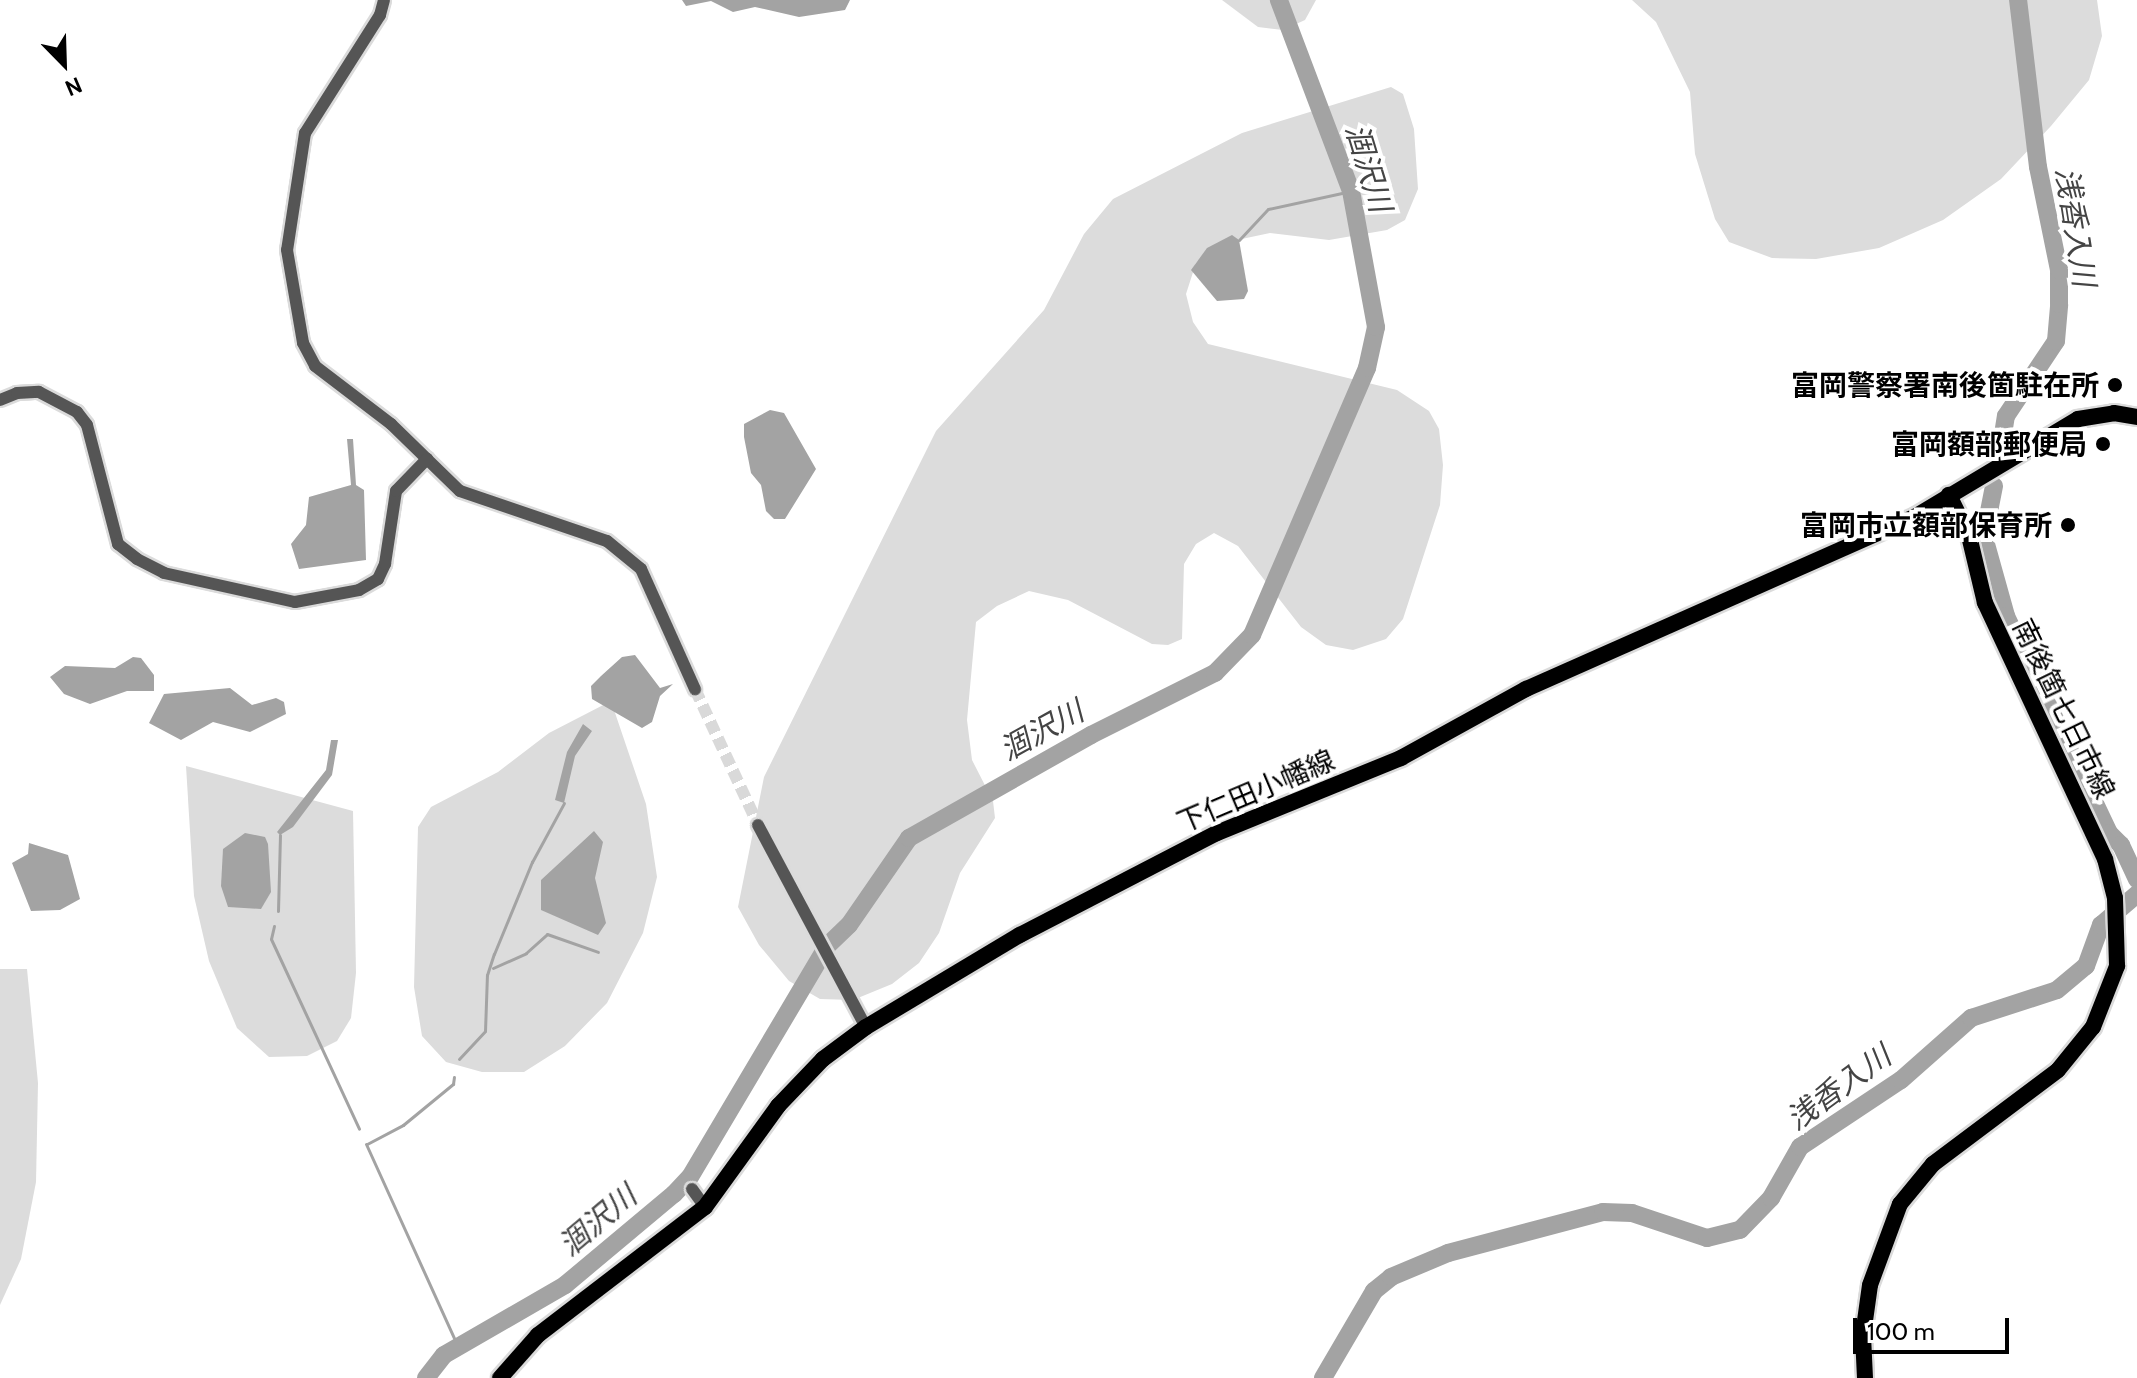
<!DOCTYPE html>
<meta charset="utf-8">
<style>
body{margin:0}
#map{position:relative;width:2137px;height:1378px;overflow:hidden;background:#fff;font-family:Cabin,"Noto Sans JP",sans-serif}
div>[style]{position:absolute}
.green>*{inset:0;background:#dcdcdc}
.water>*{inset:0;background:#a3a3a3}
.stream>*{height:3px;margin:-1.5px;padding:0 1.5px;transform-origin:1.5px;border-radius:1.5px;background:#a3a3a3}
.river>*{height:18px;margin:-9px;padding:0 9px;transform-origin:9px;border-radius:9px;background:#a3a3a3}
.minor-tunnel>*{height:12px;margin-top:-6px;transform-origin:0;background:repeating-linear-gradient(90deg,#d9d9d9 0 12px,transparent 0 18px)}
.roads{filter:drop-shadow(2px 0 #dbdbdb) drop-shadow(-2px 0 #dbdbdb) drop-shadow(0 2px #dbdbdb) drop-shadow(0 -2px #dbdbdb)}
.minor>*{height:12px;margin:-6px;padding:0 6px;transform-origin:6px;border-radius:6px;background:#555}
.major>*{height:16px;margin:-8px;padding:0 8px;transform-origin:8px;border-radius:8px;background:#000}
.dots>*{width:22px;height:22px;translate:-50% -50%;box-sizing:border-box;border:4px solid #fff;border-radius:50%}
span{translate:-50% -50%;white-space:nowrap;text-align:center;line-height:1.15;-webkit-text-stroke:8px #fff;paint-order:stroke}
.poi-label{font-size:28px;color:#000;font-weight:700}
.right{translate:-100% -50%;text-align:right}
.street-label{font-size:28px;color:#000}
.water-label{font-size:30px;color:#444;font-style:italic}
.north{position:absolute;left:24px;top:24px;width:80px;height:80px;-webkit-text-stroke:6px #fff;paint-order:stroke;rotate:157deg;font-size:22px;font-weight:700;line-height:32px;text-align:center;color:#000}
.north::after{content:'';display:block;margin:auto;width:28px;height:36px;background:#000;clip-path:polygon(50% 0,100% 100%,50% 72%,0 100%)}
.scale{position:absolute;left:1853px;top:1318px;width:156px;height:36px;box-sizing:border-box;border:4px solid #000;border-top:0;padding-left:10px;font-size:24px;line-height:28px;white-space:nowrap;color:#000;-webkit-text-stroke:6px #fff;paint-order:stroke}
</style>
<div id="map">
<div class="green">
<i style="clip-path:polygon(1222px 0,1316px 0,1305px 20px,1283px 30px,1258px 27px)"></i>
<i style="clip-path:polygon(1632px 0,2097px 0,2102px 36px,2089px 80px,2051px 126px,2001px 179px,1943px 220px,1879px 248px,1816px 259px,1772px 258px,1729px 242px,1715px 219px,1695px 154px,1690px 92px,1656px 22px)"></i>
<i style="clip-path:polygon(1391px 87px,1403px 94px,1414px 129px,1418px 189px,1405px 220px,1387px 230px,1329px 240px,1270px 233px,1218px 244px,1196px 263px,1186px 294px,1193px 322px,1208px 344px,1397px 390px,1429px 411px,1439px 429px,1443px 465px,1440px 505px,1403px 619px,1386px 639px,1353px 650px,1326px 645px,1301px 627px,1238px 546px,1214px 533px,1196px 544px,1184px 564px,1182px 639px,1168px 645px,1152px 644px,1068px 600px,1029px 591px,997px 606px,976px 622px,967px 720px,972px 760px,993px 801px,995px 818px,960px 873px,939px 933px,919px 963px,892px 984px,853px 1000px,820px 999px,789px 981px,759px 945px,738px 907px,764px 777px,936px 431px,1044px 310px,1084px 234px,1113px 199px,1242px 133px)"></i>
<i style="clip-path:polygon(611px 701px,646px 804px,657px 877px,643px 933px,607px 1003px,565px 1046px,524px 1072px,482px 1072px,446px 1062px,422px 1036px,414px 987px,418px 827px,431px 807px,498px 772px,549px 733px)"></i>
<i style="clip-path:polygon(186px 766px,353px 811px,356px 973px,351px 1018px,337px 1041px,307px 1056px,269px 1057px,237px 1028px,209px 961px,194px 896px)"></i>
<i style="clip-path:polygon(0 969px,27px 969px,38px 1083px,36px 1182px,21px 1259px,0 1305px)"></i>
</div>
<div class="water">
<i style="clip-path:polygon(682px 0,850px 0,845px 10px,799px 17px,755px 7px,733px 12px,711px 1px,686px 6px)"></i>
<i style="clip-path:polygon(1232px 235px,1239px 240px,1248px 291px,1244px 299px,1217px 301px,1191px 270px,1207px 248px)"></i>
<i style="clip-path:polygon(770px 410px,784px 413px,816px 469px,785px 519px,774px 519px,766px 511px,761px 485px,751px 473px,744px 437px,744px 424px)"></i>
<i style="clip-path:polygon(347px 439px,353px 439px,356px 485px,364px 490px,366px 560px,299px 569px,291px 544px,306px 525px,309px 497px,351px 485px)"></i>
<i style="clip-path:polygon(635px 655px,660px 688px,673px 684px,660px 696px,652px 722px,642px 728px,592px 699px,591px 686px,601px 676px,622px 657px)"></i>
<i style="clip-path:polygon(133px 657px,141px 658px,154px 675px,154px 691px,127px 691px,90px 704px,64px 694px,50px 677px,65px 666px,115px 668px)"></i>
<i style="clip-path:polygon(230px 688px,252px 705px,276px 698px,284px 702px,286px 714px,250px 732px,213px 722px,181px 740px,149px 723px,164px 694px)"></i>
<i style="clip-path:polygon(583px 724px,592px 731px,575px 756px,564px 803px,555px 800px,567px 752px)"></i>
<i style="clip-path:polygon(331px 740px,338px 740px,332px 775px,293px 827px,280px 835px,277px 832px,326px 770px)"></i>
<i style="clip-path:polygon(594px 831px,603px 842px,595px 878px,606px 923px,598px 935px,541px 910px,541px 880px)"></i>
<i style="clip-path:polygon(245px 833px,265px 837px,268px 844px,271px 892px,261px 909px,228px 907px,221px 886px,223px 849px)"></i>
<i style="clip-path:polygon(29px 843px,68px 855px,80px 899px,60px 910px,31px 911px,12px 863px,28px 854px)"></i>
</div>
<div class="stream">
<i style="left:1239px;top:240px;width:42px;rotate:-46.9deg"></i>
<i style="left:1268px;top:209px;width:85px;rotate:-12.2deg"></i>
<i style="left:278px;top:911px;width:76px;rotate:-88.5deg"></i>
<i style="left:274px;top:926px;width:13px;rotate:103deg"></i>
<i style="left:271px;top:939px;width:209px;rotate:65.1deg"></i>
<i style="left:493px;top:968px;width:36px;rotate:-24deg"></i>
<i style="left:526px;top:953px;width:28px;rotate:-42deg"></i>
<i style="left:547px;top:934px;width:54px;rotate:19.4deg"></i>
<i style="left:459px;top:1059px;width:38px;rotate:-47deg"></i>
<i style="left:485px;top:1031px;width:56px;rotate:-88deg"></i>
<i style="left:487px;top:975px;width:22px;rotate:-72deg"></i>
<i style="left:494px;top:954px;width:100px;rotate:-67.6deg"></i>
<i style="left:532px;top:862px;width:67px;rotate:-61.5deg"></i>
<i style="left:366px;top:1144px;width:223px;rotate:65.6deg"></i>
<i style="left:367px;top:1144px;width:41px;rotate:-27.8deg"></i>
<i style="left:403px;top:1125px;width:65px;rotate:-39.4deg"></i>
<i style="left:453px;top:1084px;width:7px;rotate:-82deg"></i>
</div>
<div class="river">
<i style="left:2001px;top:447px;width:31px;rotate:-81deg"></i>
<i style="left:2006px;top:416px;width:90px;rotate:-56.3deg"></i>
<i style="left:2056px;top:341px;width:37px;rotate:-85deg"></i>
<i style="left:2059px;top:304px;width:34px;rotate:-90deg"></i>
<i style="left:2059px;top:270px;width:105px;rotate:-101.5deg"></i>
<i style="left:2038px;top:167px;width:168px;rotate:-96.8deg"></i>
<i style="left:1994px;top:486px;width:52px;rotate:101.1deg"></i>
<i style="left:1984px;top:537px;width:82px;rotate:74.4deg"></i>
<i style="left:2006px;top:616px;width:240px;rotate:64.6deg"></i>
<i style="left:2109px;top:833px;width:17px;rotate:45deg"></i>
<i style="left:2121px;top:845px;width:38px;rotate:65deg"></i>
<i style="left:426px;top:1378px;width:29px;rotate:-52deg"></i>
<i style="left:444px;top:1355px;width:140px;rotate:-30deg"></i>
<i style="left:565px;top:1285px;width:142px;rotate:-39.9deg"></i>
<i style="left:674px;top:1194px;width:23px;rotate:-47deg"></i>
<i style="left:690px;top:1177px;width:269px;rotate:-59.3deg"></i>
<i style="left:827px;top:946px;width:30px;rotate:-44deg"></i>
<i style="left:849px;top:925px;width:106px;rotate:-55.4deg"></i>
<i style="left:909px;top:838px;width:209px;rotate:-29.5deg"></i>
<i style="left:1091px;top:735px;width:139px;rotate:-26.6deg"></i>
<i style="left:1215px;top:673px;width:53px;rotate:-45.8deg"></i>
<i style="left:1252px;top:635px;width:291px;rotate:-66.7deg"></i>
<i style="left:1367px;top:368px;width:42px;rotate:-77.6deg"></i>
<i style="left:1376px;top:327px;width:138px;rotate:-100.4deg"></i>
<i style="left:1351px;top:191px;width:204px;rotate:-110.7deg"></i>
<i style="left:1323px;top:1378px;width:101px;rotate:-59.6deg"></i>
<i style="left:1374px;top:1291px;width:22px;rotate:-39deg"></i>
<i style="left:1391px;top:1277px;width:62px;rotate:-22.8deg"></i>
<i style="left:1448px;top:1253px;width:160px;rotate:-14.8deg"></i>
<i style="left:1603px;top:1212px;width:29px;rotate:2deg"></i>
<i style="left:1632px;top:1213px;width:79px;rotate:18.4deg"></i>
<i style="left:1707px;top:1238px;width:34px;rotate:-14deg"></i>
<i style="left:1740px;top:1230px;width:45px;rotate:-45.9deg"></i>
<i style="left:1771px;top:1198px;width:59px;rotate:-60.4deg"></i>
<i style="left:1800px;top:1147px;width:121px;rotate:-33.6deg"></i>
<i style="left:1901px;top:1080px;width:94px;rotate:-41.5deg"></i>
<i style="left:1971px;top:1018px;width:90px;rotate:-18deg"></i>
<i style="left:2057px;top:990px;width:38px;rotate:-40deg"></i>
<i style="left:2086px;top:966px;width:44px;rotate:-69.9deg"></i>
<i style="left:2101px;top:925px;width:48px;rotate:-40.7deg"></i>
</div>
<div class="minor-tunnel">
<i style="left:695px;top:689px;width:150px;rotate:65.1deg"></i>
</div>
<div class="roads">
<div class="minor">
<i style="left:384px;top:0;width:16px;rotate:105deg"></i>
<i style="left:380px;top:15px;width:140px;rotate:122.4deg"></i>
<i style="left:305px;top:133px;width:118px;rotate:98.7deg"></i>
<i style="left:287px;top:250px;width:94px;rotate:80.2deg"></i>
<i style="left:303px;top:343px;width:26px;rotate:62deg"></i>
<i style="left:315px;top:366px;width:96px;rotate:37.3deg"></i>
<i style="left:391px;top:424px;width:96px;rotate:44.2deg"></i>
<i style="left:460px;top:491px;width:155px;rotate:18.8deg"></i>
<i style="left:607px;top:541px;width:44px;rotate:39.5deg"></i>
<i style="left:641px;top:569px;width:132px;rotate:65.8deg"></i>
<i style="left:0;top:400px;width:18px;rotate:-22deg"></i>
<i style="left:17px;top:393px;width:22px;rotate:-3deg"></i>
<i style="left:39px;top:392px;width:43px;rotate:27.8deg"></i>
<i style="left:77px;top:412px;width:16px;rotate:52deg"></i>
<i style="left:87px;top:425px;width:123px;rotate:75.4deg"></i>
<i style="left:118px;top:544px;width:24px;rotate:38deg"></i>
<i style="left:137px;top:559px;width:30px;rotate:27deg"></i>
<i style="left:164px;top:573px;width:134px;rotate:12.5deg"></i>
<i style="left:295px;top:602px;width:65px;rotate:-10.6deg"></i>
<i style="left:359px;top:590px;width:22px;rotate:-30deg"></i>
<i style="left:378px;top:579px;width:17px;rotate:-65deg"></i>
<i style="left:385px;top:564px;width:74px;rotate:-81.4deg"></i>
<i style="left:396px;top:491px;width:45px;rotate:-45.9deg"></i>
<i style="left:758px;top:825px;width:229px;rotate:61.9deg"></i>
<i style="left:692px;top:1189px;width:22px;rotate:54deg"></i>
</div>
<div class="major">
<i style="left:500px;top:1378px;width:57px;rotate:-48.5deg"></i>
<i style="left:538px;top:1335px;width:210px;rotate:-37.5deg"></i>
<i style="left:705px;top:1207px;width:125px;rotate:-54.1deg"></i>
<i style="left:778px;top:1106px;width:65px;rotate:-46.2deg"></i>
<i style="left:823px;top:1059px;width:54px;rotate:-36.7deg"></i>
<i style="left:866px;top:1027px;width:179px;rotate:-30.9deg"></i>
<i style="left:1020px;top:935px;width:222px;rotate:-27.4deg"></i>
<i style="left:1217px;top:833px;width:199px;rotate:-22.2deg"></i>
<i style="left:1401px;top:758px;width:143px;rotate:-28.9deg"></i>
<i style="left:1526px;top:689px;width:427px;rotate:-23.9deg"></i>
<i style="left:1916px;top:516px;width:189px;rotate:-30.9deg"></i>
<i style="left:2078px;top:419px;width:36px;rotate:-9deg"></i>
<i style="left:2114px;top:413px;width:23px;rotate:10deg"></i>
<i style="left:1865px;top:1378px;width:43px;rotate:-92.7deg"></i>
<i style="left:1863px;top:1335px;width:50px;rotate:-82deg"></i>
<i style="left:1870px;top:1285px;width:86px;rotate:-69.7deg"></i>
<i style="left:1900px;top:1204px;width:52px;rotate:-50.5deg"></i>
<i style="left:1933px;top:1164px;width:156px;rotate:-36.9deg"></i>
<i style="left:2058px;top:1070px;width:55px;rotate:-50.9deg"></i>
<i style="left:2093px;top:1027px;width:66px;rotate:-68.5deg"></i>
<i style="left:2117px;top:966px;width:68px;rotate:-91.7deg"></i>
<i style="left:2115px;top:898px;width:40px;rotate:-104.4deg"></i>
<i style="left:2105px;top:859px;width:283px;rotate:-115.1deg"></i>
<i style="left:1985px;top:603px;width:69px;rotate:-103.4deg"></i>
<i style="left:1969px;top:536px;width:46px;rotate:-116deg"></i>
</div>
</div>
<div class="dots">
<i style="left:2115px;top:385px;background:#000"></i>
<i style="left:2103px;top:444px;background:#000"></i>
<i style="left:2068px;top:525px;background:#000"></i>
</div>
<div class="poi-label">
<span class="right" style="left:2099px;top:385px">富岡警察署南後箇駐在所</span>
<span class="right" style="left:2087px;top:444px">富岡額部郵便局</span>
<span class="right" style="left:2052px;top:525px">富岡市立額部保育所</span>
</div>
<div class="street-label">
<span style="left:2064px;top:709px;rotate:64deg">南後箇七日市線</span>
<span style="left:1256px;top:791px;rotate:-23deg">下仁田小幡線</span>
</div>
<div class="water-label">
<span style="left:1368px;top:168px;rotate:73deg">涸沢川</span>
<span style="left:2075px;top:227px;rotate:81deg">浅香入川</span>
<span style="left:1042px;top:731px;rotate:-29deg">涸沢川</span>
<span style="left:1839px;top:1088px;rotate:-36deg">浅香入川</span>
<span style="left:598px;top:1221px;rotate:-40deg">涸沢川</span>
</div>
<div class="north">N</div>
<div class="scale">100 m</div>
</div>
